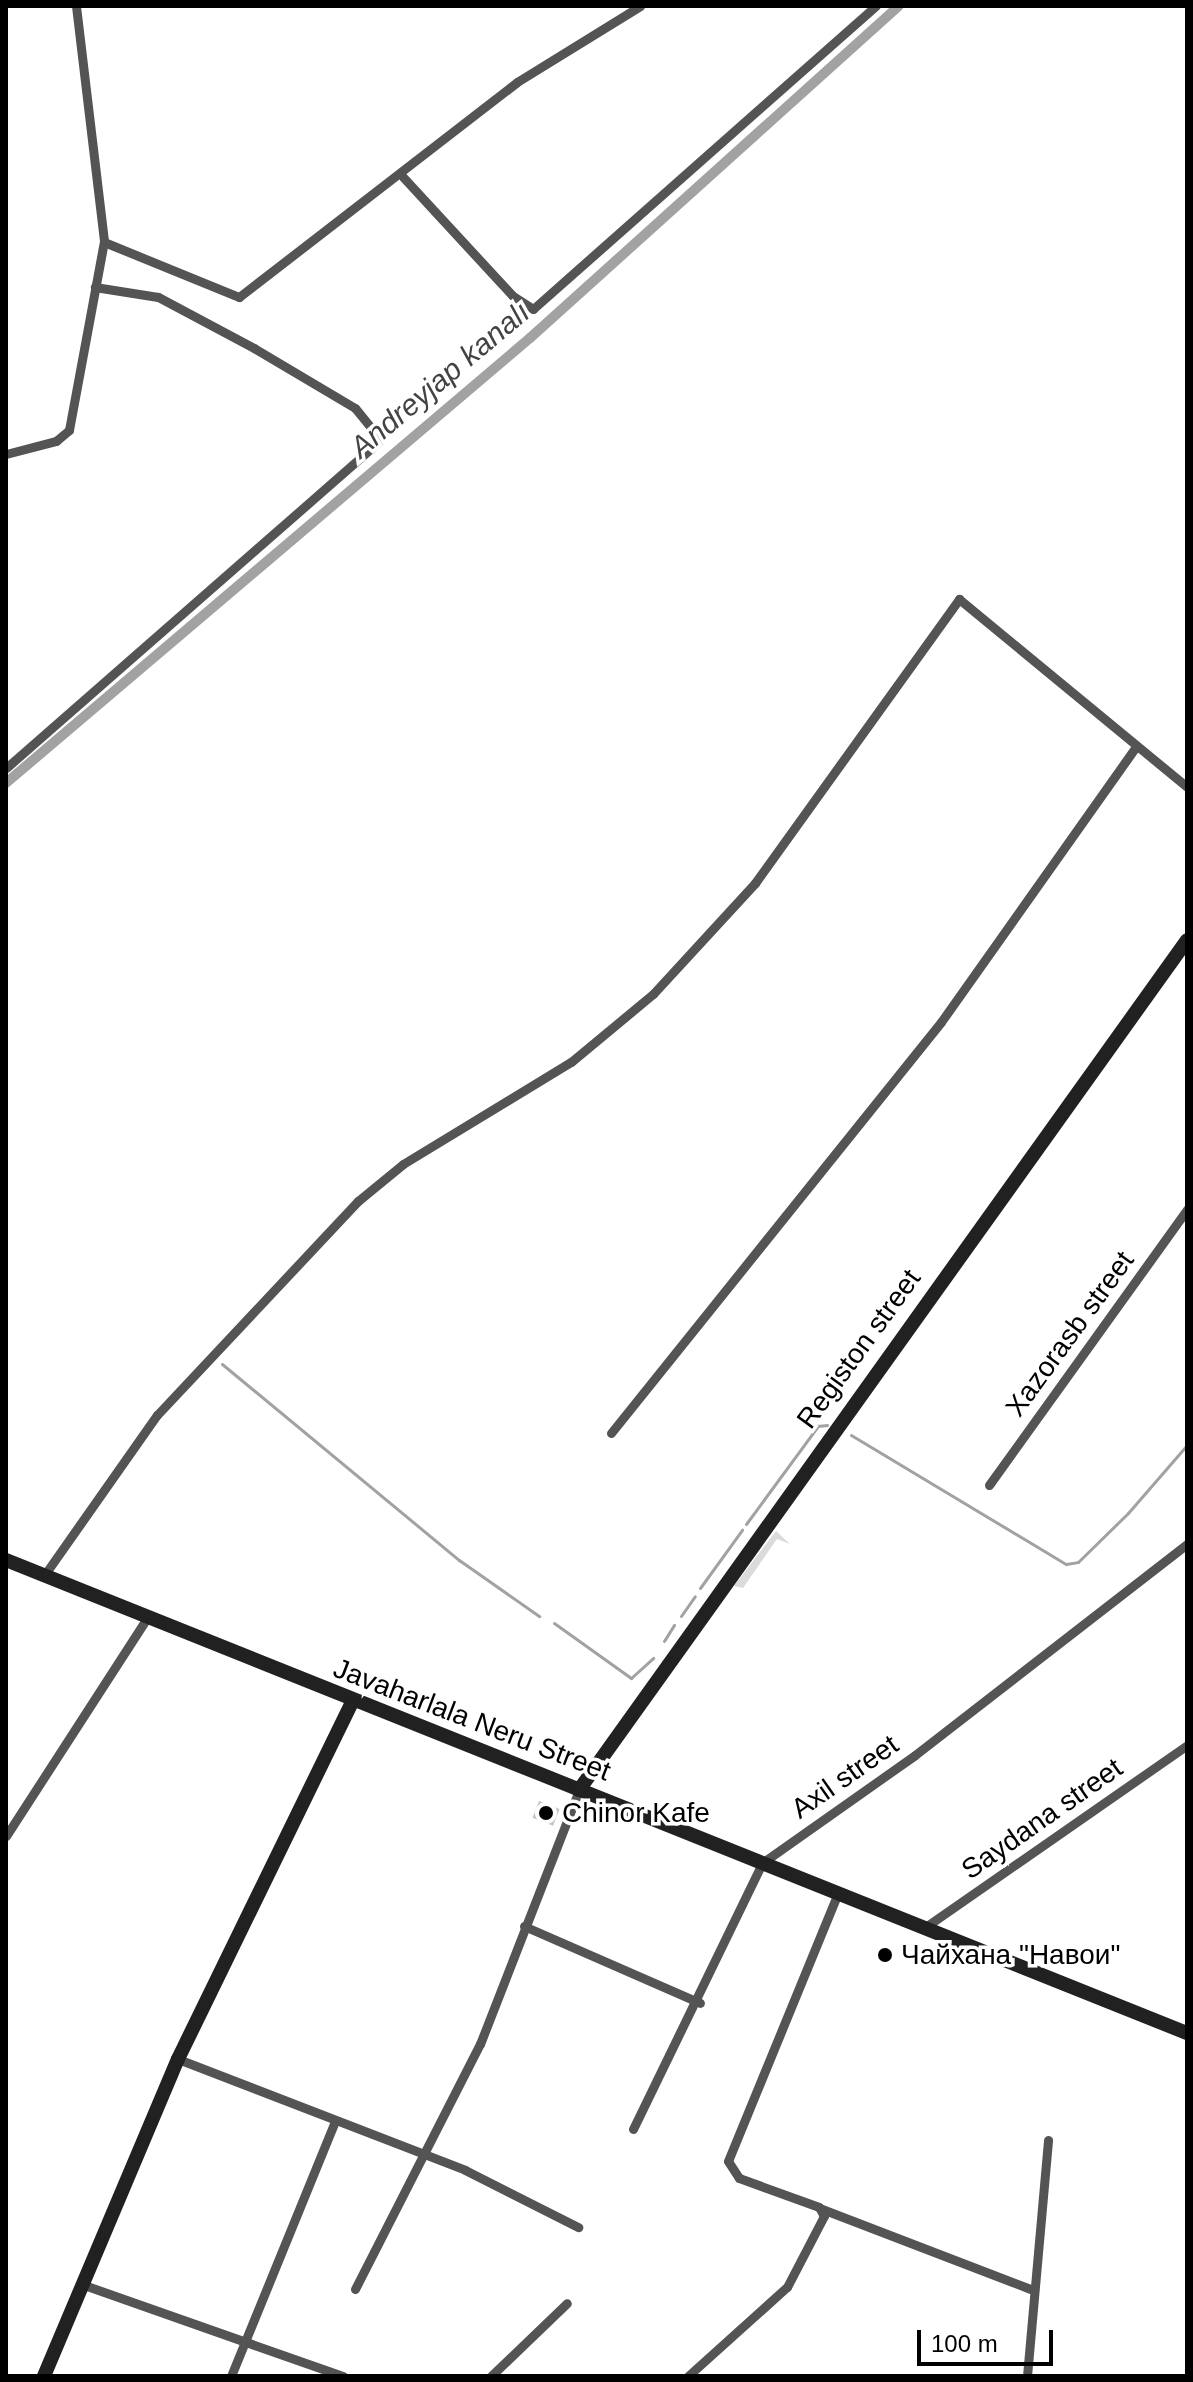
<!DOCTYPE html>
<meta charset="utf-8">
<style>
body{margin:0}
#map{position:relative;width:1193px;height:2382px;overflow:hidden;background:#fff;font-family:Helvetica,sans-serif}
div>[style]{position:absolute}
.green>*{inset:0;background:#dbdbdb}
.stream>*{height:3px;margin:-1.5px;padding:0 1.5px;transform-origin:1.5px;border-radius:1.5px;background:#a2a2a2}
.canal>*{height:10px;margin:-5px;padding:0 5px;transform-origin:5px;border-radius:5px;background:#a2a2a2}
.building>*{inset:0;background:#c4c4c4;transform-origin:0 0}
.street>*{height:9px;margin:-4.5px;padding:0 4.5px;transform-origin:4.5px;border-radius:4.5px;background:#545454}
.secondary>*{height:14px;margin:-7px;padding:0 7px;transform-origin:7px;border-radius:7px;background:#212121}
.dots>*{width:22px;height:22px;translate:-50% -50%;box-sizing:border-box;border:4px solid #fff;border-radius:50%}
span{translate:-50% -50%;white-space:nowrap;text-align:center;line-height:1.15;-webkit-text-stroke:7px #fff;paint-order:stroke}
.street-label{font-size:28px;color:#000}
.poi-label{font-size:28px;color:#000}
.left{translate:0 -50%;text-align:left}
.water-label{font-size:30px;color:#434343;font-style:italic}
.frame{position:absolute;inset:0;border:8px solid #000;pointer-events:none}
.scale{position:absolute;left:917px;top:2330px;width:136px;height:36px;box-sizing:border-box;border:4px solid #000;border-top:0;padding-left:10px;font-size:24px;line-height:28px;white-space:nowrap;color:#000;-webkit-text-stroke:6px #fff;paint-order:stroke}
</style>
<div id="map">
<div class="green">
<i style="clip-path:polygon(776px 1531px,790px 1544px,777px 1539px,743px 1588px,734px 1586px)"></i>
</div>
<div class="stream">
<i style="left:222px;top:1364px;width:308px;rotate:39.6deg"></i>
<i style="left:459px;top:1560px;width:98px;rotate:35deg"></i>
<i style="left:851px;top:1435px;width:251px;rotate:31deg"></i>
<i style="left:1066px;top:1564px;width:12px;rotate:-9deg"></i>
<i style="left:1078px;top:1562px;width:70px;rotate:-44.4deg"></i>
<i style="left:1128px;top:1513px;width:90px;rotate:-49.1deg"></i>
<i style="left:746px;top:1524px;width:122px;rotate:-53.7deg"></i>
<i style="left:818px;top:1426px;width:9px;rotate:-6deg"></i>
<i style="left:700px;top:1588px;width:72px;rotate:-54.1deg"></i>
<i style="left:681px;top:1616px;width:24px;rotate:-55deg"></i>
<i style="left:554px;top:1623px;width:95px;rotate:35.5deg"></i>
<i style="left:631px;top:1678px;width:30px;rotate:-42deg"></i>
<i style="left:664px;top:1641px;width:19px;rotate:-58deg"></i>
</div>
<div class="canal">
<i style="left:6px;top:783px;width:687px;rotate:-40.34deg"></i>
<i style="left:530px;top:338px;width:496px;rotate:-42deg"></i>
</div>
<div class="building">
<i style="left:539px;top:1801px;width:22px;height:18px;rotate:21deg"></i>
</div>
<div class="street">
<i style="left:76px;top:6px;width:238px;rotate:83.2deg"></i>
<i style="left:104px;top:242px;width:146px;rotate:22.2deg"></i>
<i style="left:239px;top:297px;width:351px;rotate:-37.7deg"></i>
<i style="left:517px;top:82px;width:145px;rotate:-31.7deg"></i>
<i style="left:403px;top:177px;width:162px;rotate:47.3deg"></i>
<i style="left:513px;top:296px;width:24px;rotate:33deg"></i>
<i style="left:533px;top:309px;width:458px;rotate:-41.5deg"></i>
<i style="left:6px;top:454px;width:52px;rotate:-14.6deg"></i>
<i style="left:56px;top:441px;width:17px;rotate:-40deg"></i>
<i style="left:69px;top:430px;width:191px;rotate:-79.5deg"></i>
<i style="left:6px;top:768px;width:498px;rotate:-41.2deg"></i>
<i style="left:381px;top:440px;width:41px;rotate:-129.1deg"></i>
<i style="left:355px;top:408px;width:117px;rotate:-149.3deg"></i>
<i style="left:254px;top:348px;width:109px;rotate:-152deg"></i>
<i style="left:158px;top:297px;width:64px;rotate:-171deg"></i>
<i style="left:611px;top:1433px;width:527px;rotate:-51.24deg"></i>
<i style="left:941px;top:1022px;width:334px;rotate:-54.7deg"></i>
<i style="left:989px;top:1485px;width:340px;rotate:-54.3deg"></i>
<i style="left:43px;top:1577px;width:198px;rotate:-54.9deg"></i>
<i style="left:157px;top:1415px;width:294px;rotate:-46.8deg"></i>
<i style="left:358px;top:1201px;width:58px;rotate:-39.4deg"></i>
<i style="left:403px;top:1164px;width:197px;rotate:-31.3deg"></i>
<i style="left:571px;top:1062px;width:107px;rotate:-39.7deg"></i>
<i style="left:653px;top:994px;width:151px;rotate:-47.4deg"></i>
<i style="left:755px;top:883px;width:350px;rotate:-54.3deg"></i>
<i style="left:959px;top:599px;width:296px;rotate:39.5deg"></i>
<i style="left:6px;top:1836px;width:256px;rotate:-57.1deg"></i>
<i style="left:524px;top:1926px;width:192px;rotate:23.6deg"></i>
<i style="left:924px;top:1928px;width:320px;rotate:-34.8deg"></i>
<i style="left:178px;top:2059px;width:308px;rotate:21.1deg"></i>
<i style="left:465px;top:2170px;width:127px;rotate:26.8deg"></i>
<i style="left:633px;top:2129px;width:296px;rotate:-64.1deg"></i>
<i style="left:762px;top:1863px;width:187px;rotate:-35.2deg"></i>
<i style="left:915px;top:1755px;width:344px;rotate:-37.8deg"></i>
<i style="left:822px;top:2209px;width:226px;rotate:21deg"></i>
<i style="left:84px;top:2285px;width:275px;rotate:19.4deg"></i>
<i style="left:355px;top:2289px;width:275px;rotate:-63deg"></i>
<i style="left:480px;top:2044px;width:273px;rotate:-68.7deg"></i>
<i style="left:231px;top:2376px;width:275px;rotate:-67.8deg"></i>
<i style="left:491px;top:2376px;width:105px;rotate:-43.8deg"></i>
<i style="left:688px;top:2376px;width:133px;rotate:-42deg"></i>
<i style="left:787px;top:2287px;width:80px;rotate:-62.5deg"></i>
<i style="left:824px;top:2216px;width:10px;rotate:-119deg"></i>
<i style="left:819px;top:2207px;width:85px;rotate:-160.1deg"></i>
<i style="left:739px;top:2178px;width:20px;rotate:-123deg"></i>
<i style="left:728px;top:2161px;width:290px;rotate:-67.7deg"></i>
<i style="left:1027px;top:2376px;width:237px;rotate:-84.9deg"></i>
</div>
<div class="secondary">
<i style="left:6px;top:1560px;width:1272px;rotate:21.83deg"></i>
<i style="left:579px;top:1790px;width:1045px;rotate:-54.42deg"></i>
<i style="left:44px;top:2376px;width:344px;rotate:-67.1deg"></i>
<i style="left:178px;top:2059px;width:396px;rotate:-64deg"></i>
</div>
<div class="dots">
<i style="left:546px;top:1813px;background:#000"></i>
<i style="left:885px;top:1955px;background:#000"></i>
</div>
<div class="street-label">
<span style="left:1070px;top:1334px;rotate:-54deg">Xazorasb street</span>
<span style="left:859px;top:1349px;rotate:-54deg">Registon street</span>
<span style="left:472px;top:1720px;rotate:21deg">Javaharlala Neru Street</span>
<span style="left:845px;top:1777px;rotate:-35deg">Axil street</span>
<span style="left:1042px;top:1819px;rotate:-35deg">Saydana street</span>
</div>
<div class="poi-label">
<span class="left" style="left:562px;top:1813px">Chinor Kafe</span>
<span class="left" style="left:901px;top:1955px">Чайхана "Навои"</span>
</div>
<div class="water-label">
<span style="left:440px;top:380px;rotate:-40deg">Andreyjap kanalı</span>
</div>
<div class="frame"></div>
<div class="scale">100 m</div>
</div>
